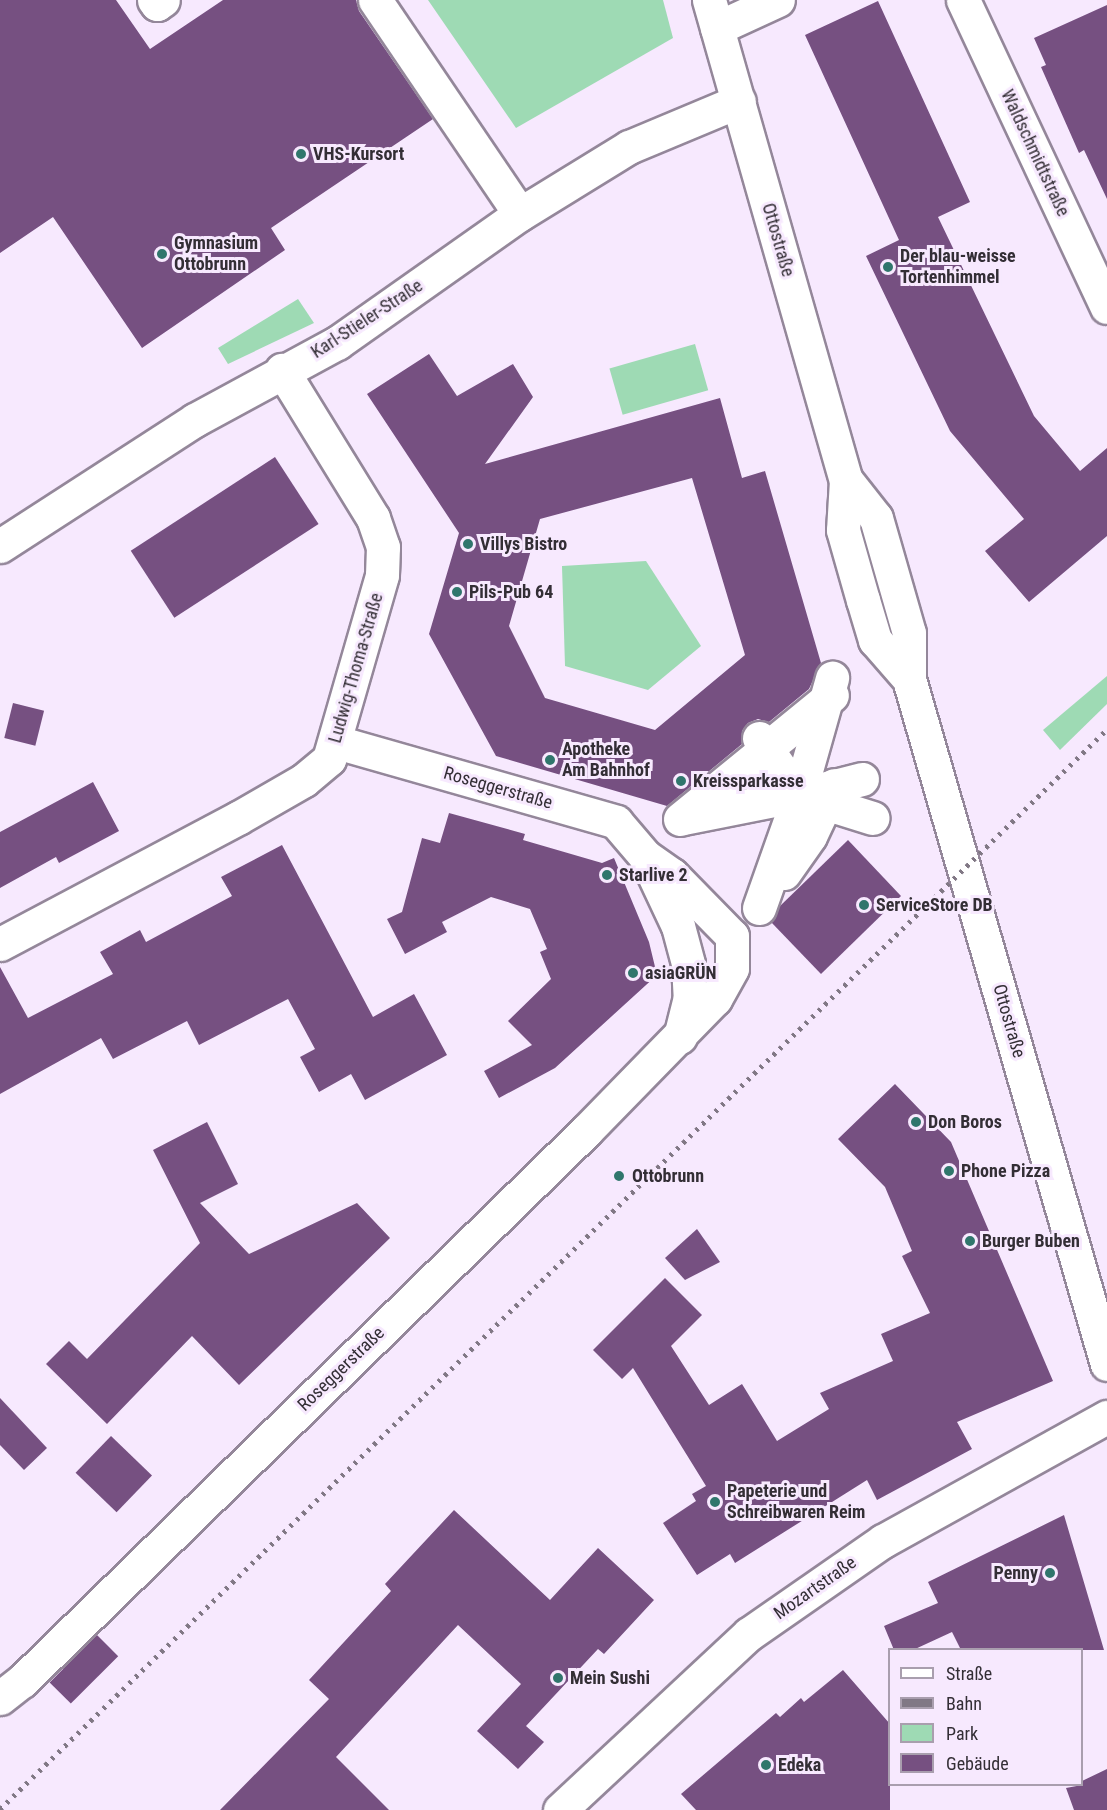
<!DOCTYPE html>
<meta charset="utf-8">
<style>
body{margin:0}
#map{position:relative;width:1107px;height:1810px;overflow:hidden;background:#f7e9fe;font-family:"Roboto Condensed",sans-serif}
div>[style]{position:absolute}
.green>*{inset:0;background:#9edab4;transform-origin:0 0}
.building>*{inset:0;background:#765081;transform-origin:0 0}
.roads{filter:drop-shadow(2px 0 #94879a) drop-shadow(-2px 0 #94879a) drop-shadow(0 2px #94879a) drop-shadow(0 -2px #94879a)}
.minor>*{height:33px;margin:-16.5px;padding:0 16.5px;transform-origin:16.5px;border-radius:16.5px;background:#fff}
.rail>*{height:4.5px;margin-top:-2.25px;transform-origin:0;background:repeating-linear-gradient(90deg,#817885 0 3px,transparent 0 9px)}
.dots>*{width:16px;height:16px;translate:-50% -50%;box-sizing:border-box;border:3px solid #f7e9fe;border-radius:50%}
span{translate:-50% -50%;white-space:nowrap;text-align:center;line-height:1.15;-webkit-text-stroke:6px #f7e9fe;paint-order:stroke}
.street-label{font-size:18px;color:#332e35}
.poi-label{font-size:18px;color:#332e35;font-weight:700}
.left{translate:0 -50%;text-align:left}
.right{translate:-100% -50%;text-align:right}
.legend{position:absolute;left:888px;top:1648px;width:195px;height:138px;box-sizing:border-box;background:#f7e9fe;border:2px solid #a99eae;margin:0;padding:8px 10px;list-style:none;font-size:18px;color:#332e35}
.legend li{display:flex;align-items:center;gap:12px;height:30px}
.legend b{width:30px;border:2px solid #a99eae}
</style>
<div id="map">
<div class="green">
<i style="clip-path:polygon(428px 0,663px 0,673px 38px,516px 128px)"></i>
<i style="clip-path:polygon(298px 299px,314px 323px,228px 364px,218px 348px)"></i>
<i style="left:695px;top:344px;width:48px;height:89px;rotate:74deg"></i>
<i style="clip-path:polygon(646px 561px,701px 646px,648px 690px,565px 666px,562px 566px)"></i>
<i style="clip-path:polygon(1107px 676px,1107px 704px,1060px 750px,1043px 730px)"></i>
</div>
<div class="building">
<i style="clip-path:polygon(0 0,116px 0,150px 49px,223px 0,356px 0,359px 11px,433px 119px,271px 228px,285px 250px,142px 348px,53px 217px,0 253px)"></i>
<i style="clip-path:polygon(878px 1px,970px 202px,938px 217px,1034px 416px,1080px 471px,1107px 448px,1107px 536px,1029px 602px,985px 551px,1024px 519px,950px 431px,866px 256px,899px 240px,805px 35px)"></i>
<i style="clip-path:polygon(1107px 5px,1107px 199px,1084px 150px,1079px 153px,1041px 67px,1046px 65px,1034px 38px)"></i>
<i style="clip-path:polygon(evenodd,429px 354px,457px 396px,513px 364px,533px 397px,485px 464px,720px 398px,742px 478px,765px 471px,821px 663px,809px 689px,769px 722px,758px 719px,748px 723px,742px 731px,742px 744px,667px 806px,496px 756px,429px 634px,459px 533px,367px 394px,429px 354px,692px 478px,745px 655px,655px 730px,545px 698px,509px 626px,540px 519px,692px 478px)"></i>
<i style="left:275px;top:457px;width:80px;height:172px;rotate:57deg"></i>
<i style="left:13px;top:703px;width:32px;height:36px;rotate:14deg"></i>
<i style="clip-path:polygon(93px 782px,119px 831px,59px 863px,56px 857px,0 888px,0 832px)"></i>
<i style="clip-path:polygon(449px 813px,525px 834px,523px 840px,602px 863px,614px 858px,649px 942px,657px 975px,555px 1068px,499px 1098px,484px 1071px,532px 1045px,508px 1021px,551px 979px,540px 952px,547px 949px,530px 909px,491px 897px,442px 922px,447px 932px,405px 954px,387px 919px,402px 912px,422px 838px,440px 843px)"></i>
<i style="clip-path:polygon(848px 840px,901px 896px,821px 974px,771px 922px,779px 907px)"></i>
<i style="clip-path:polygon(282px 845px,373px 1017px,414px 994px,447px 1055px,365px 1100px,351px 1074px,319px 1092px,300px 1057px,315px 1049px,288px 999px,199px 1045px,187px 1021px,113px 1059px,101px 1038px,0 1094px,0 967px,28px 1018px,113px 974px,100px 952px,140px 930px,146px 942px,232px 896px,221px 877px)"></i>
<i style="clip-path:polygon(895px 1084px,951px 1142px,1053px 1381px,957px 1422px,972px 1449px,877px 1500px,867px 1480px,735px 1563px,730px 1554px,697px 1575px,663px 1523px,696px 1501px,692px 1494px,706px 1486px,633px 1368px,622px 1379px,593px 1350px,665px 1278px,702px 1315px,671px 1346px,709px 1405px,742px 1384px,777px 1441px,829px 1409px,820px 1393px,893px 1361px,881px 1334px,930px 1313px,902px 1256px,912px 1251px,885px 1187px,838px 1139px)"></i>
<i style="clip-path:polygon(207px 1122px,238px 1184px,200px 1203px,249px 1254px,357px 1203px,390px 1238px,239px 1385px,192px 1336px,107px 1424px,46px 1364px,69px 1341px,87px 1359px,200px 1243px,153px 1150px)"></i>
<i style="clip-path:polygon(697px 1229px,720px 1262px,685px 1280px,665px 1258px)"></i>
<i style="clip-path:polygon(0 1398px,47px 1448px,24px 1470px,0 1445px)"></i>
<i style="left:111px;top:1436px;width:57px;height:51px;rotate:44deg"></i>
<i style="clip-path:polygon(454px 1510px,550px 1600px,598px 1548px,654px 1600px,604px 1654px,598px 1649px,526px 1726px,544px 1742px,518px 1769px,477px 1731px,521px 1684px,458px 1625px,336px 1757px,389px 1810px,220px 1810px,329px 1699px,309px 1680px,391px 1591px,385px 1584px)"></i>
<i style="clip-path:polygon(1064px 1515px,1104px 1650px,961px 1650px,952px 1632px,913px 1650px,894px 1650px,884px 1626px,938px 1603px,928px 1582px)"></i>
<i style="left:97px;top:1635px;width:30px;height:67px;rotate:45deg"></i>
<i style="clip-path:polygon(843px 1670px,890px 1724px,890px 1810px,696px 1810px,681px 1794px,776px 1713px,780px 1717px,801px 1698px,804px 1702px)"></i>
<i style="clip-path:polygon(1107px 1769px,1107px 1810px,1074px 1810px,1066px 1788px,1082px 1785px,1082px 1781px)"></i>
</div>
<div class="roads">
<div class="minor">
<i style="left:154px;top:0;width:5px;rotate:53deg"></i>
<i style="left:157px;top:4px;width:7px;rotate:-34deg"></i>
<i style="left:375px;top:0;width:258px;rotate:55.9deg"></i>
<i style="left:709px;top:0;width:499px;rotate:74.1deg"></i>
<i style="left:846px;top:480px;width:50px;rotate:93.4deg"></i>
<i style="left:843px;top:530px;width:73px;rotate:74.1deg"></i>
<i style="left:863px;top:600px;width:42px;rotate:73.3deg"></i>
<i style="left:875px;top:640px;width:52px;rotate:48.9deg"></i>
<i style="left:963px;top:0;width:339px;rotate:64.9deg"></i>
<i style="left:717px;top:28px;width:67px;rotate:-24.7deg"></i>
<i style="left:846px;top:480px;width:48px;rotate:51.7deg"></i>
<i style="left:876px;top:518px;width:120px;rotate:74deg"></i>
<i style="left:909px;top:633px;width:46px;rotate:90deg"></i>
<i style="left:909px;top:679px;width:713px;rotate:73.88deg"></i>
<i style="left:0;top:546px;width:232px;rotate:-32.9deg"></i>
<i style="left:195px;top:420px;width:162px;rotate:-28.5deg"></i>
<i style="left:337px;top:343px;width:224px;rotate:-35.2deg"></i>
<i style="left:520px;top:214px;width:128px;rotate:-31.6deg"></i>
<i style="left:629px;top:147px;width:119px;rotate:-22.7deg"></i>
<i style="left:759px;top:738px;width:70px;rotate:54.9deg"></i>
<i style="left:799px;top:795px;width:65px;rotate:-14.3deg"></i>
<i style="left:336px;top:742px;width:291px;rotate:15.9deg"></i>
<i style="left:616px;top:822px;width:45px;rotate:49.5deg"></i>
<i style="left:645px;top:856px;width:77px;rotate:64.8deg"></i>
<i style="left:678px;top:926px;width:39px;rotate:75deg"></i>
<i style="left:688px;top:964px;width:33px;rotate:87deg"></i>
<i style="left:690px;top:997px;width:41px;rotate:104deg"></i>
<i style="left:683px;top:818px;width:118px;rotate:-11.2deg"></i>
<i style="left:799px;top:795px;width:77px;rotate:17.3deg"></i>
<i style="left:680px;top:819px;width:196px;rotate:-39.2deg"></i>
<i style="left:784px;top:873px;width:45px;rotate:-54.9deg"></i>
<i style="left:810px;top:836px;width:56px;rotate:-64.8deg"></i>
<i style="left:759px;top:908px;width:120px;rotate:-70.5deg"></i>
<i style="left:799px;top:795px;width:122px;rotate:-74.2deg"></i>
<i style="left:0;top:944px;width:269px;rotate:-27.9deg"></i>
<i style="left:238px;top:818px;width:76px;rotate:-29.9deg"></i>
<i style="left:304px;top:780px;width:33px;rotate:-40deg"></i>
<i style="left:329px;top:759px;width:191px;rotate:-73.9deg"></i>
<i style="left:382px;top:575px;width:28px;rotate:-88deg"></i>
<i style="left:383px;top:547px;width:31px;rotate:-109deg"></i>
<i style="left:373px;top:518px;width:174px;rotate:-121.6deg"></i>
<i style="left:0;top:1698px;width:28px;rotate:-38deg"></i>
<i style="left:22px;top:1681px;width:788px;rotate:-44.28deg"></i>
<i style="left:586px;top:1131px;width:185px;rotate:-45.7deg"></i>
<i style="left:715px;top:999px;width:35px;rotate:-61deg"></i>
<i style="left:732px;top:968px;width:32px;rotate:-90deg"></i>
<i style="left:732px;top:936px;width:86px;rotate:-134.5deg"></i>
<i style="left:672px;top:875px;width:33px;rotate:-145deg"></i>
<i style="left:560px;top:1810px;width:258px;rotate:-43deg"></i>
<i style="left:749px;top:1634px;width:163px;rotate:-34.8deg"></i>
<i style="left:883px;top:1541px;width:256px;rotate:-29deg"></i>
</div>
</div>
<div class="rail">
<i style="left:0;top:1809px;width:1547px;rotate:-44.29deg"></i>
</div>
<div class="dots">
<i style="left:301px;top:154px;background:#30766c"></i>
<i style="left:162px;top:254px;background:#30766c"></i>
<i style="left:888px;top:267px;background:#30766c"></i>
<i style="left:468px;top:544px;background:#30766c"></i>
<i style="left:457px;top:592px;background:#30766c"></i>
<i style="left:550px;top:760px;background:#30766c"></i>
<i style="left:681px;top:781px;background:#30766c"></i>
<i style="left:607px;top:875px;background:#30766c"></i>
<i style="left:864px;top:905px;background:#30766c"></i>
<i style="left:633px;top:973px;background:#30766c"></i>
<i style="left:916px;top:1122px;background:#30766c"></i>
<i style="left:949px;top:1171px;background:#30766c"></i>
<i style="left:619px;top:1176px;background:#30766c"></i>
<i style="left:970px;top:1241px;background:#30766c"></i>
<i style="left:715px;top:1502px;background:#30766c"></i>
<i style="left:1050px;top:1573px;background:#30766c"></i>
<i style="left:558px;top:1678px;background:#30766c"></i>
<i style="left:766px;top:1765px;background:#30766c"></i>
</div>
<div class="street-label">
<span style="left:1035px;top:153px;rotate:65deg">Waldschmidtstraße</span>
<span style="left:778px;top:240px;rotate:74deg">Ottostraße</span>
<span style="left:367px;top:319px;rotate:-33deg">Karl-Stieler-Straße</span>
<span style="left:356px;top:668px;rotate:-74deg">Ludwig-Thoma-Straße</span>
<span style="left:498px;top:788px;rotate:16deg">Roseggerstraße</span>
<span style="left:1009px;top:1021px;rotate:74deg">Ottostraße</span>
<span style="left:341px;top:1369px;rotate:-44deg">Roseggerstraße</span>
<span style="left:815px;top:1588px;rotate:-35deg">Mozartstraße</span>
</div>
<div class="poi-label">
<span class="left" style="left:313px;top:154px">VHS-Kursort</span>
<span class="left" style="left:174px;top:254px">Gymnasium<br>Ottobrunn</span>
<span class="left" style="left:900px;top:267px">Der blau-weisse<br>Tortenhimmel</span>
<span class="left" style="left:480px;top:544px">Villys Bistro</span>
<span class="left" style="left:469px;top:592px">Pils-Pub 64</span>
<span class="left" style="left:562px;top:760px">Apotheke<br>Am Bahnhof</span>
<span class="left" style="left:693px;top:781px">Kreissparkasse</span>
<span class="left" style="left:619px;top:875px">Starlive 2</span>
<span class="left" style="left:876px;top:905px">ServiceStore DB</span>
<span class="left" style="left:645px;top:973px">asiaGRÜN</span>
<span class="left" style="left:928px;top:1122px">Don Boros</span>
<span class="left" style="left:961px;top:1171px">Phone Pizza</span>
<span class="left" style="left:632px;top:1176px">Ottobrunn</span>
<span class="left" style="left:982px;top:1241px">Burger Buben</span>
<span class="left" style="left:727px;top:1502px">Papeterie und<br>Schreibwaren Reim</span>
<span class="right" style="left:1038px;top:1573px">Penny</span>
<span class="left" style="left:570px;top:1678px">Mein Sushi</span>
<span class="left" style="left:778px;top:1765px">Edeka</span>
</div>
<ul class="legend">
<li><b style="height:8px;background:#fff"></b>Straße</li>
<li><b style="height:8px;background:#817885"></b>Bahn</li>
<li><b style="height:16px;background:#9edab4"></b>Park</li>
<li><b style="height:16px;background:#765081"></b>Gebäude</li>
</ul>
</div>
